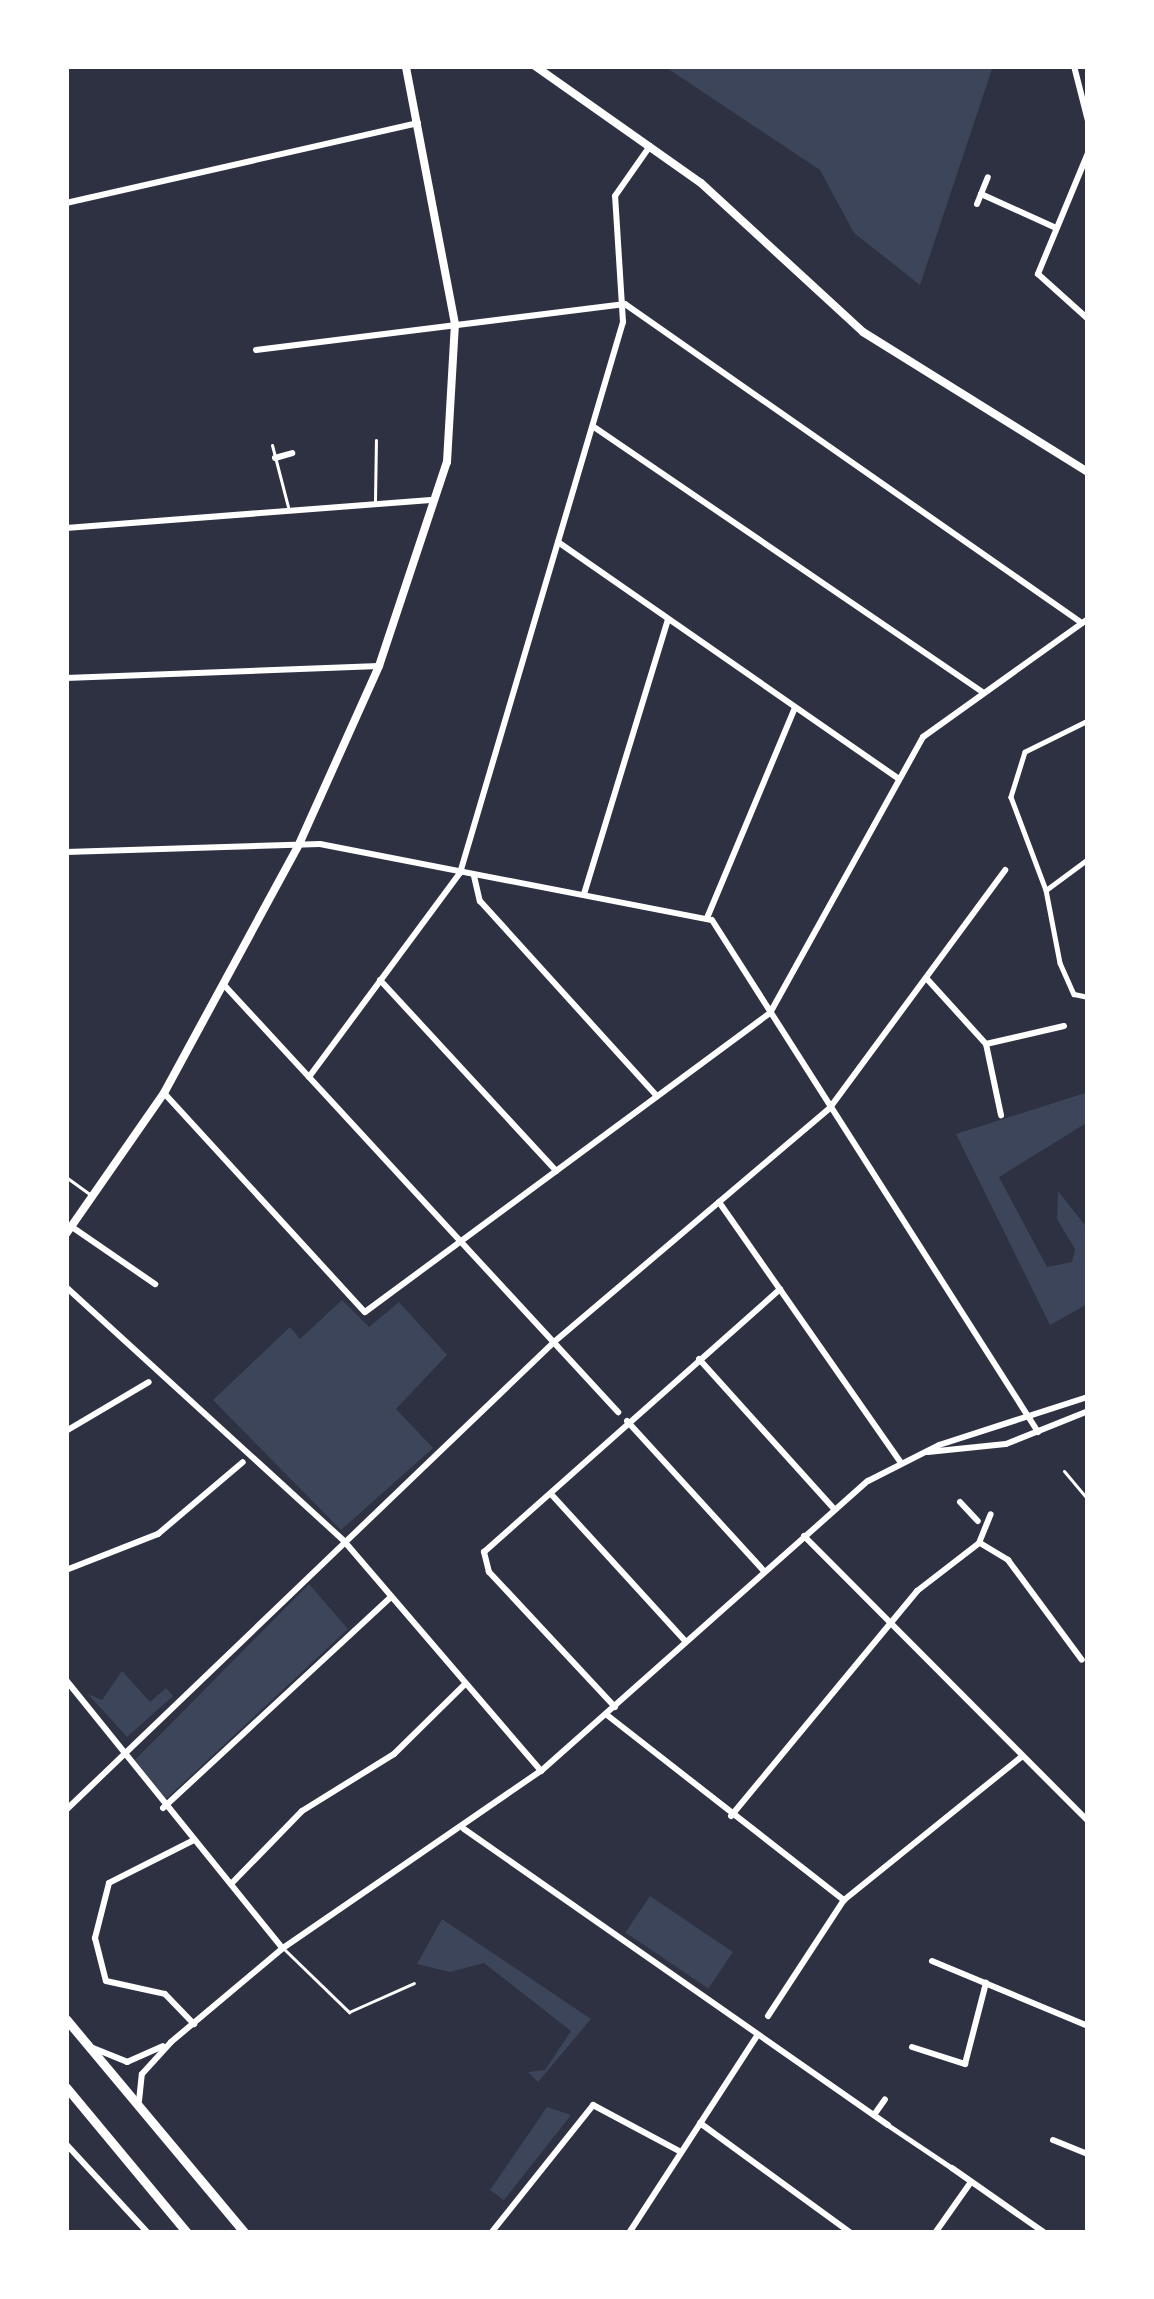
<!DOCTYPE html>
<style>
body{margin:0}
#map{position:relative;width:1154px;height:2299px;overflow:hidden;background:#2d3142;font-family:"Playfair Display",serif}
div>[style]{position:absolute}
.green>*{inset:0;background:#3c4559;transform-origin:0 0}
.service>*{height:3px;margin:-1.5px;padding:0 1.5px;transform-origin:1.5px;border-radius:1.5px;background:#fff}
.pedestrian>*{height:4.5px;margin:-2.25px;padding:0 2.25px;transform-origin:2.25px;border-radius:2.25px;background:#fff}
.minor>*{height:6px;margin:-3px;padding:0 3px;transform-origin:3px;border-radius:3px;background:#fff}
.tertiary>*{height:8px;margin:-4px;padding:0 4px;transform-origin:4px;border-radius:4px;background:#fff}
.trunk>*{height:9px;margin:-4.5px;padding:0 4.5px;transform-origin:4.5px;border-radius:4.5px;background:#fff}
span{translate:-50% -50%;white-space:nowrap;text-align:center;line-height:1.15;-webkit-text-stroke:12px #fff;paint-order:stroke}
.frame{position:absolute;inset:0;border:69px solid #fff;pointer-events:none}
</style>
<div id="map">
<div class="green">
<i style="clip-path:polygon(664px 66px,993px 66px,920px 285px,854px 233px,820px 170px)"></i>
<i style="clip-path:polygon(1088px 1092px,1088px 1122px,999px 1177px,1047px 1267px,1072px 1262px,1075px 1249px,1057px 1219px,1058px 1191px,1088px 1229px,1088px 1304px,1050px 1325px,956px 1134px)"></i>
<i style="clip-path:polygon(342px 1300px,369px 1327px,399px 1302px,447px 1355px,396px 1409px,433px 1448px,341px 1530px,213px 1400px,290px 1327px,300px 1339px)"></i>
<i style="clip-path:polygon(309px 1584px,348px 1629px,166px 1799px,135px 1760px)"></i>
<i style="clip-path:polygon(122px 1671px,150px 1702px,166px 1688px,173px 1696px,127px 1737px,88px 1694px,102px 1700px)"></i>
<i style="left:650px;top:1896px;width:100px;height:44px;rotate:34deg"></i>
<i style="clip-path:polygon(442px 1919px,591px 2019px,538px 2082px,528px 2072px,545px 2070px,571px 2031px,484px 1963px,450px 1972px,417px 1964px)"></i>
<i style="clip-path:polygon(547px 2107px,571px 2115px,504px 2200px,490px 2190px)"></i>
</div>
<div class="service">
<i style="left:272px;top:445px;width:64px;rotate:75.5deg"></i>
<i style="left:375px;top:501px;width:61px;rotate:-89.1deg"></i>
<i style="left:66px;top:1177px;width:32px;rotate:36deg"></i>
<i style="left:1064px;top:1471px;width:38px;rotate:50deg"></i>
<i style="left:284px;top:1949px;width:91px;rotate:44.1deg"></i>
<i style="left:349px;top:2012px;width:71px;rotate:-24deg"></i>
</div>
<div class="pedestrian">
<i style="left:1088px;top:721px;width:70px;rotate:153.8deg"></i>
<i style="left:1025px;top:752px;width:47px;rotate:107.3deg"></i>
<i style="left:1011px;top:797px;width:99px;rotate:69.4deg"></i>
<i style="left:1046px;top:890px;width:52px;rotate:-36.4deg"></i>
<i style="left:1046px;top:890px;width:74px;rotate:79.1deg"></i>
<i style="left:1060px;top:963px;width:34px;rotate:66deg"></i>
<i style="left:1074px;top:994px;width:14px;rotate:12deg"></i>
<i style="left:888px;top:2125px;width:77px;rotate:33.9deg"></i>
</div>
<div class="minor">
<i style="left:1074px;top:66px;width:57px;rotate:75.7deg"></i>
<i style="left:1088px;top:153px;width:131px;rotate:112.5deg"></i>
<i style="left:1038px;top:274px;width:67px;rotate:42deg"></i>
<i style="left:981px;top:194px;width:18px;rotate:-68deg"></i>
<i style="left:66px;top:203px;width:361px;rotate:-12.8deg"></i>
<i style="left:977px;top:204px;width:11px;rotate:-68deg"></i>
<i style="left:981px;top:194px;width:80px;rotate:24.3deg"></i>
<i style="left:256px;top:350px;width:372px;rotate:-7.1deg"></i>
<i style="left:625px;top:304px;width:557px;rotate:34.92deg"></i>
<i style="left:594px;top:427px;width:470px;rotate:34.3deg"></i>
<i style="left:275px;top:458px;width:18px;rotate:-16deg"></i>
<i style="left:66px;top:528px;width:369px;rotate:-4.4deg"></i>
<i style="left:558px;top:542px;width:414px;rotate:34.8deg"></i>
<i style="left:66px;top:678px;width:313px;rotate:-2.2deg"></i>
<i style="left:66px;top:852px;width:254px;rotate:-1.8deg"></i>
<i style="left:320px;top:844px;width:399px;rotate:11deg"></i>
<i style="left:712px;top:920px;width:607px;rotate:57.51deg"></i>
<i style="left:474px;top:876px;width:26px;rotate:77deg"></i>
<i style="left:480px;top:901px;width:263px;rotate:47.8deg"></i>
<i style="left:584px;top:894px;width:287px;rotate:-73deg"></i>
<i style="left:707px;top:918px;width:228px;rotate:-67.3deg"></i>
<i style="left:380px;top:980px;width:260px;rotate:47.3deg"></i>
<i style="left:928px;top:980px;width:86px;rotate:47.8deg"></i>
<i style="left:986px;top:1044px;width:73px;rotate:78.1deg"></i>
<i style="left:225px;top:986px;width:580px;rotate:47.31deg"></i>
<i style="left:986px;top:1044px;width:80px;rotate:-13deg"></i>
<i style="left:309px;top:1077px;width:254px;rotate:-53.5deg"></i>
<i style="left:460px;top:873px;width:575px;rotate:-73.52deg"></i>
<i style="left:623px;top:322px;width:126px;rotate:-93.6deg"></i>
<i style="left:615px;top:196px;width:61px;rotate:-55deg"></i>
<i style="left:164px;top:1093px;width:297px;rotate:47.5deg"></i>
<i style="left:365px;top:1312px;width:503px;rotate:-36.44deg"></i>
<i style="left:770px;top:1013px;width:316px;rotate:-61deg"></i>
<i style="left:923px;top:737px;width:203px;rotate:-35.6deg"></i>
<i style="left:719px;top:1202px;width:318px;rotate:55.1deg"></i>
<i style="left:72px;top:1227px;width:101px;rotate:34.5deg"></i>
<i style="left:66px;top:1287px;width:377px;rotate:42.4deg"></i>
<i style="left:344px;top:1541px;width:303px;rotate:49.4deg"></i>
<i style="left:699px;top:1359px;width:202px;rotate:48deg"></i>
<i style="left:627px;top:1421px;width:203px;rotate:47.6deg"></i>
<i style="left:66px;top:1431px;width:96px;rotate:-30.6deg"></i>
<i style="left:928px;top:1452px;width:78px;rotate:-5.9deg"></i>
<i style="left:1006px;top:1444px;width:88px;rotate:-21.9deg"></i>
<i style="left:551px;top:1494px;width:200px;rotate:47.6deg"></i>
<i style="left:960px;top:1502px;width:26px;rotate:47deg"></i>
<i style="left:804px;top:1536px;width:402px;rotate:45.1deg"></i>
<i style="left:980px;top:1543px;width:33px;rotate:31deg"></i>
<i style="left:1008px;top:1560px;width:124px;rotate:53.5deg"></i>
<i style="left:66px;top:1570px;width:99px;rotate:-21.4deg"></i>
<i style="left:158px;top:1534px;width:111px;rotate:-40.3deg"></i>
<i style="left:66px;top:1680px;width:344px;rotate:51.1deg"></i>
<i style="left:615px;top:1707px;width:185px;rotate:-133deg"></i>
<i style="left:489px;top:1572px;width:21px;rotate:-104deg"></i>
<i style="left:484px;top:1552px;width:396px;rotate:-41.6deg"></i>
<i style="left:607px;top:1715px;width:301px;rotate:38deg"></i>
<i style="left:163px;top:1808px;width:311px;rotate:-42.8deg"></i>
<i style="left:66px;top:1810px;width:676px;rotate:-43.8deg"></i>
<i style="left:554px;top:1342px;width:360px;rotate:-40.3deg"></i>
<i style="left:829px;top:1109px;width:297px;rotate:-53.6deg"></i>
<i style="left:731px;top:1816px;width:292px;rotate:-50.4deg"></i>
<i style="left:917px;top:1591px;width:78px;rotate:-37.7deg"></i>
<i style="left:979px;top:1543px;width:31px;rotate:-68deg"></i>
<i style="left:464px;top:1829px;width:517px;rotate:34.92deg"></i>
<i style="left:192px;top:1841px;width:93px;rotate:153.2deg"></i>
<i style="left:109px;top:1883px;width:57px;rotate:104.3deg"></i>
<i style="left:95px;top:1938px;width:44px;rotate:75.7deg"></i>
<i style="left:106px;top:1981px;width:60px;rotate:12.4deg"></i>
<i style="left:165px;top:1994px;width:42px;rotate:46deg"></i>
<i style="left:231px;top:1884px;width:102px;rotate:-45.8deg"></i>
<i style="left:302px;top:1811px;width:108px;rotate:-31.8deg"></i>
<i style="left:394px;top:1754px;width:100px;rotate:-44.6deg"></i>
<i style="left:932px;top:1961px;width:169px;rotate:22.6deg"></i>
<i style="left:768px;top:2016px;width:139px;rotate:-56.8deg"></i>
<i style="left:844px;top:1900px;width:228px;rotate:-38.9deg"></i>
<i style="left:912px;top:2047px;width:56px;rotate:17.8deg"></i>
<i style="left:965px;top:2064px;width:84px;rotate:-75.5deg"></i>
<i style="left:93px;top:2048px;width:37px;rotate:22deg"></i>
<i style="left:127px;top:2062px;width:39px;rotate:-24deg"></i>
<i style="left:139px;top:2101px;width:27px;rotate:-84deg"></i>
<i style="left:142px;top:2074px;width:43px;rotate:-47.8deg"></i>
<i style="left:171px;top:2042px;width:146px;rotate:-40deg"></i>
<i style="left:283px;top:1948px;width:313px;rotate:-34.5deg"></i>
<i style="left:541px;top:1771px;width:437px;rotate:-41.6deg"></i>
<i style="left:868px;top:1481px;width:80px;rotate:-26.9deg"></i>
<i style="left:939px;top:1445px;width:157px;rotate:-17.9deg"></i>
<i style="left:874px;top:2115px;width:19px;rotate:-55deg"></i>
<i style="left:700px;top:2123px;width:187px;rotate:36.1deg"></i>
<i style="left:1053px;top:2140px;width:38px;rotate:22deg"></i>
<i style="left:66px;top:2144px;width:121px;rotate:47.3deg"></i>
<i style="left:952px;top:2168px;width:113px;rotate:35deg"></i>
<i style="left:491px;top:2233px;width:164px;rotate:-51.4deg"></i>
<i style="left:593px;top:2105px;width:100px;rotate:28.1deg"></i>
<i style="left:629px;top:2233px;width:235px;rotate:-57deg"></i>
<i style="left:935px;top:2233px;width:62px;rotate:-54.8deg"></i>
</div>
<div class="tertiary">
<i style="left:535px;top:66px;width:203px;rotate:35.2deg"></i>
<i style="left:701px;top:183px;width:220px;rotate:42.6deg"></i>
<i style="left:863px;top:332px;width:265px;rotate:31.9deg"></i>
<i style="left:66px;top:1234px;width:172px;rotate:-55.2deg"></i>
<i style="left:164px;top:1093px;width:285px;rotate:-61.5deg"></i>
<i style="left:300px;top:842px;width:193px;rotate:-65.8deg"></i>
<i style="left:379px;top:666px;width:215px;rotate:-71.6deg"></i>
<i style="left:447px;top:462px;width:138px;rotate:-86.7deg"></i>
<i style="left:455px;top:324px;width:263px;rotate:-100.8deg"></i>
</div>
<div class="trunk">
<i style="left:66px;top:2019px;width:279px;rotate:50.1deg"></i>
<i style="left:66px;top:2087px;width:190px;rotate:50.3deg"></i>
</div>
<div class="frame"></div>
</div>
